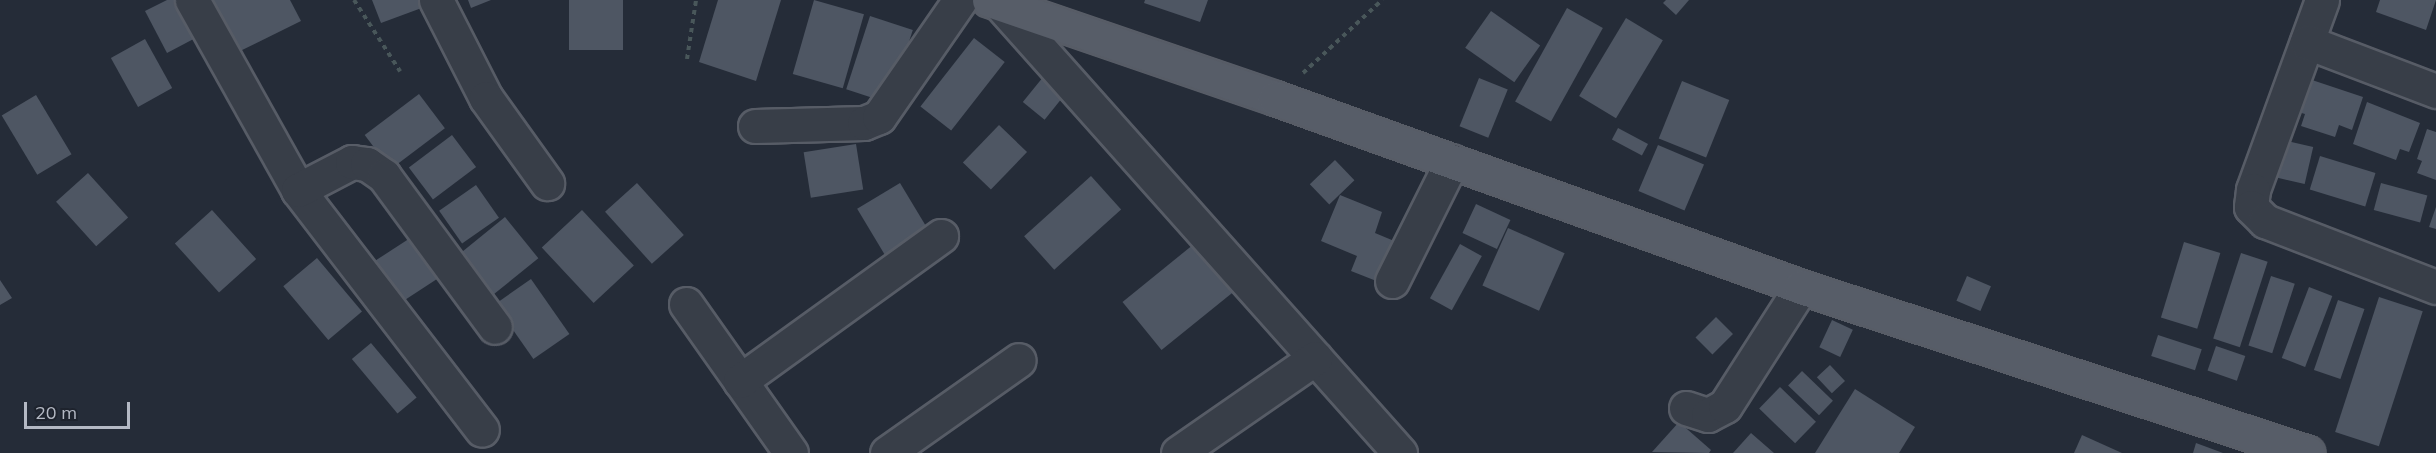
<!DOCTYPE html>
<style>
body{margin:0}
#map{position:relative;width:2436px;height:453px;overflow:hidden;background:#252c38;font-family:Mulish,sans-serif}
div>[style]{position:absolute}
.building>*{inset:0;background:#4e5663;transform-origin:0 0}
.path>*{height:4px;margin-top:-2px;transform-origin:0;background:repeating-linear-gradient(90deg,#49575a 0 4.5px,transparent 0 9px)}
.roads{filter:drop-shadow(2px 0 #575c66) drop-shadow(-2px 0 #575c66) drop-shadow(0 2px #575c66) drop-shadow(0 -2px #575c66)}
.minor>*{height:33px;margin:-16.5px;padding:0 16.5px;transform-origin:16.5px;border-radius:16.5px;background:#383e48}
.major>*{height:33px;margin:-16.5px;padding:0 16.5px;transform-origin:16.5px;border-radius:16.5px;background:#575d68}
span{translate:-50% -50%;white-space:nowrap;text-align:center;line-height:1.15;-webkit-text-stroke:6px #1e232d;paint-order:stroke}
.scale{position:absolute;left:24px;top:402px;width:106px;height:27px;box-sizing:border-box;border:3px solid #b4b9c4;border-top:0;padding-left:8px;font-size:18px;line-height:21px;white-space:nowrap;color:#b4b9c4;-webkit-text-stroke:4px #1e232d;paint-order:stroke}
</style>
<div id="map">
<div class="building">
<i style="clip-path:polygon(167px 0,185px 0,203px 34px,167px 53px,145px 11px)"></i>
<i style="clip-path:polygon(210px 0,290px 0,301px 21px,236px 53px)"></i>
<i style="clip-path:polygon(372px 0,424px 0,427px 6px,381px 23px)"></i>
<i style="clip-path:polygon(468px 0,491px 0,471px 8px)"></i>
<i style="left:569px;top:0;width:54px;height:50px"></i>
<i style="clip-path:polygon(718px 0,781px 0,756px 81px,699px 62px)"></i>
<i style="left:814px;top:0;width:52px;height:77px;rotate:16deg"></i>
<i style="clip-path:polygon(1145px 0,1208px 0,1200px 22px,1144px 3px)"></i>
<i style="clip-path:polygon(1666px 0,1689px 0,1676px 15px,1663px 3px)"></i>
<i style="clip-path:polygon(2380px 0,2436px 0,2426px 30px,2376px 12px)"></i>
<i style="left:1567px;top:8px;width:41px;height:107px;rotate:29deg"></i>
<i style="left:1491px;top:11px;width:60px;height:45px;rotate:35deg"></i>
<i style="left:870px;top:16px;width:45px;height:77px;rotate:18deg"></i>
<i style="left:1626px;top:18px;width:43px;height:91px;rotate:31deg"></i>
<i style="left:974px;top:38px;width:39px;height:87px;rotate:38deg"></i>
<i style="left:145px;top:39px;width:56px;height:39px;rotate:61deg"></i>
<i style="left:1048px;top:71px;width:28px;height:40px;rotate:39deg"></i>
<i style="left:1479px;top:78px;width:31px;height:52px;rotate:22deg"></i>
<i style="clip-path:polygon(2309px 79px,2363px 97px,2352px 130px,2339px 125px,2335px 137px,2301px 126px,2305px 114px,2298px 112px)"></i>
<i style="left:1682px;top:81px;width:51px;height:62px;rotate:22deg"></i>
<i style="left:419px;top:94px;width:43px;height:68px;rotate:53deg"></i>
<i style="left:36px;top:95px;width:69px;height:40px;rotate:59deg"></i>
<i style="clip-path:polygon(2367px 102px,2420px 123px,2409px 152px,2400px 149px,2396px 160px,2353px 144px)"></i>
<i style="left:999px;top:125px;width:39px;height:52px;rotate:44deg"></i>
<i style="left:1618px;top:128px;width:34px;height:13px;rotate:28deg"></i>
<i style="clip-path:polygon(2427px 129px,2436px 132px,2436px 180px,2417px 173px,2422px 161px,2417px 159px)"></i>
<i style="left:452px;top:135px;width:40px;height:54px;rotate:53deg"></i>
<i style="left:2283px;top:140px;width:31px;height:38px;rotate:13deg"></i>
<i style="left:856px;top:144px;width:46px;height:53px;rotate:81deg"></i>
<i style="left:1658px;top:145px;width:50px;height:50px;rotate:23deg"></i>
<i style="left:2320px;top:156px;width:58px;height:35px;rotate:17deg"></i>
<i style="left:1335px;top:160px;width:28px;height:35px;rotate:46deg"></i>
<i style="left:88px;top:173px;width:60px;height:43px;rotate:48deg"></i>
<i style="left:1091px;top:176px;width:45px;height:90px;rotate:48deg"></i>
<i style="left:637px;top:183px;width:70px;height:43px;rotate:48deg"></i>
<i style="left:900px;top:183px;width:64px;height:50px;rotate:59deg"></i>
<i style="left:2381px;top:183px;width:48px;height:28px;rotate:15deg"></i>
<i style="left:476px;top:185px;width:40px;height:45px;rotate:55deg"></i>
<i style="clip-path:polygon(1340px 195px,1382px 212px,1375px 233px,1399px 243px,1384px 284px,1351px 271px,1357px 256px,1321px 241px)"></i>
<i style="left:1476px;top:204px;width:38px;height:32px;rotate:25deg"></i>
<i style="clip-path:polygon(2436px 207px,2436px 229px,2429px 227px)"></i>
<i style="left:212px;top:210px;width:66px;height:50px;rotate:48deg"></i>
<i style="left:582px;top:210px;width:76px;height:55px;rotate:47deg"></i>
<i style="left:505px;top:217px;width:53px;height:59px;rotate:51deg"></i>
<i style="left:1508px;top:228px;width:62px;height:63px;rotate:24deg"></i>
<i style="left:421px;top:231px;width:49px;height:57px;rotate:57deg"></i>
<i style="left:2184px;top:242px;width:38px;height:79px;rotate:17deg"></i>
<i style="left:1194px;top:244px;width:62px;height:92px;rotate:51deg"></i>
<i style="left:1460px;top:244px;width:25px;height:62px;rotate:29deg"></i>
<i style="left:2241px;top:253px;width:28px;height:90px;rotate:18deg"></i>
<i style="left:317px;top:258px;width:70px;height:44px;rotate:50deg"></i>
<i style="left:1967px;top:276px;width:26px;height:27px;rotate:23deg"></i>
<i style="left:2271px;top:276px;width:25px;height:73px;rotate:18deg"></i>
<i style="left:531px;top:279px;width:67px;height:44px;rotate:55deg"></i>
<i style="clip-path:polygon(0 280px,12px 298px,0 305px)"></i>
<i style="left:2309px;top:287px;width:25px;height:76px;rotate:21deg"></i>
<i style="left:2379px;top:297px;width:46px;height:142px;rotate:18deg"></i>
<i style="left:2338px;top:300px;width:28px;height:74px;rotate:19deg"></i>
<i style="left:1716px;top:317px;width:24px;height:29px;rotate:45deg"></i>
<i style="left:1832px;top:320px;width:23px;height:30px;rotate:25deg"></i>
<i style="left:2158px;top:335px;width:46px;height:22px;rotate:18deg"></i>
<i style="left:371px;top:343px;width:71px;height:25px;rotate:50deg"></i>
<i style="left:2216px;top:346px;width:31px;height:26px;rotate:19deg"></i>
<i style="left:1830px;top:365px;width:22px;height:18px;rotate:47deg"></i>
<i style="left:1802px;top:371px;width:43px;height:20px;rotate:44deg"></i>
<i style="left:1780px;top:387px;width:50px;height:30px;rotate:44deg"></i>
<i style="clip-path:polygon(1855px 389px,1915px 427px,1899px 453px,1815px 453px)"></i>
<i style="clip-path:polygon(1679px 422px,1711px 450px,1709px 453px,1652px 452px)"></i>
<i style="clip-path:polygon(1751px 433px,1774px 453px,1733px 453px)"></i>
<i style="clip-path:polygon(2082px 435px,2122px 453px,2074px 453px)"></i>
<i style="clip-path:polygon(2196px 443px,2223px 453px,2193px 453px)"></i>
</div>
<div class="path">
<i style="left:354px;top:0;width:85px;rotate:57.1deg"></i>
<i style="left:687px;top:59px;width:60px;rotate:-81.3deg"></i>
<i style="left:1303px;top:73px;width:108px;rotate:-42.7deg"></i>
</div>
<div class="roads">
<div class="minor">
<i style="left:192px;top:0;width:218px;rotate:60.8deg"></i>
<i style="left:298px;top:190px;width:302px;rotate:52.5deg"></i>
<i style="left:436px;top:0;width:110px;rotate:63deg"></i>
<i style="left:486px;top:98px;width:105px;rotate:54.3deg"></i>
<i style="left:2322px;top:0;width:202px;rotate:110deg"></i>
<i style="left:2253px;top:190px;width:17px;rotate:97deg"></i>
<i style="left:2251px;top:207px;width:20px;rotate:45deg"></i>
<i style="left:2265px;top:221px;width:183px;rotate:21.1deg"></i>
<i style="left:999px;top:3px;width:603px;rotate:48.3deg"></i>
<i style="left:2307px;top:42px;width:138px;rotate:20.8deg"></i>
<i style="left:755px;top:126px;width:109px;rotate:-1.6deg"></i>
<i style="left:864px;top:123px;width:16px;rotate:-22deg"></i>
<i style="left:879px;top:117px;width:142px;rotate:-55.3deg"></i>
<i style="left:298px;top:190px;width:61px;rotate:-27.4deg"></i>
<i style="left:352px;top:162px;width:15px;rotate:8deg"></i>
<i style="left:367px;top:164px;width:21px;rotate:35deg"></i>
<i style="left:384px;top:176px;width:187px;rotate:53.7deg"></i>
<i style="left:1392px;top:281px;width:134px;rotate:-63.4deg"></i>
<i style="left:686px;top:304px;width:182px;rotate:54.8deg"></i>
<i style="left:740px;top:381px;width:248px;rotate:-35.8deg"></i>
<i style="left:1686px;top:408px;width:23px;rotate:18deg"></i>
<i style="left:1708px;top:415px;width:19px;rotate:-28deg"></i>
<i style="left:1725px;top:406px;width:141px;rotate:-57.4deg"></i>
<i style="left:887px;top:453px;width:161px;rotate:-35.2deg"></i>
<i style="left:1178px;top:453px;width:167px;rotate:-34.7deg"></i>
</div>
<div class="major">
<i style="left:989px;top:0;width:302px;rotate:18.9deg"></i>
<i style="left:1275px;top:98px;width:559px;rotate:19.76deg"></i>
<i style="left:1801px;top:287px;width:533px;rotate:18.13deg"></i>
</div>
</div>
<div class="scale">20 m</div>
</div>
